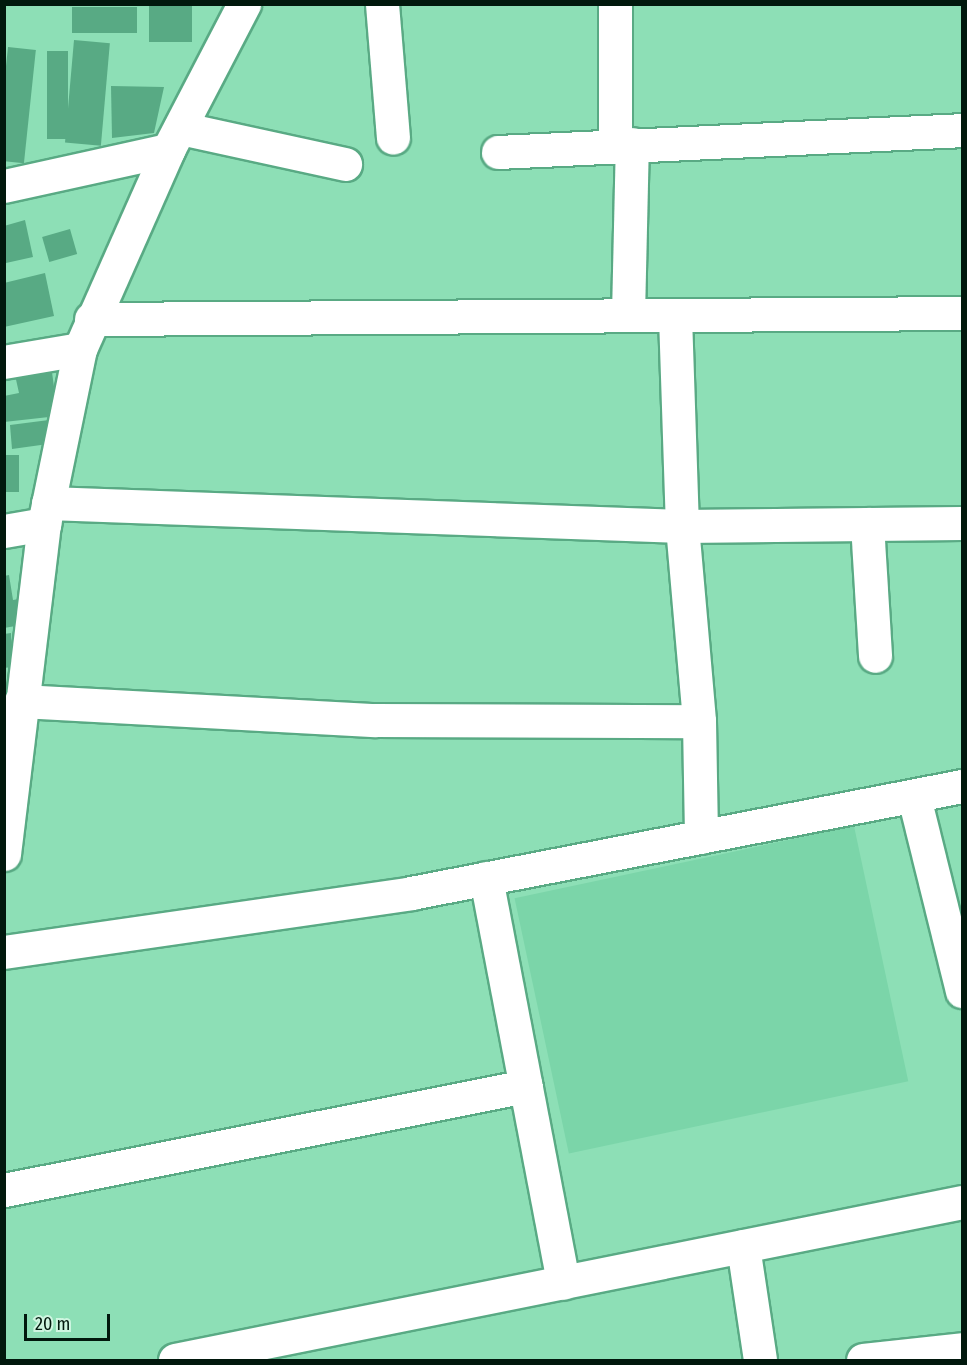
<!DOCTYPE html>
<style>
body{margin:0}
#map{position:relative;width:967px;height:1365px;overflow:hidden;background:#8ddfb6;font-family:"Fira Sans Condensed",sans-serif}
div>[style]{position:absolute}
.built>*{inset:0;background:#7bd5a9;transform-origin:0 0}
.building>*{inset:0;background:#58aa84;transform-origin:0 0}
.roads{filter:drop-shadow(2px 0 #59aa84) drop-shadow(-2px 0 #59aa84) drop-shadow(0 2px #59aa84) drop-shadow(0 -2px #59aa84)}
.minor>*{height:33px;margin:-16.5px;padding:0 16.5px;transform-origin:16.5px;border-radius:16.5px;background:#fff}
span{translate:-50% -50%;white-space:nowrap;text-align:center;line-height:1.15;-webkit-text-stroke:6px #cff6e1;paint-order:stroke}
.frame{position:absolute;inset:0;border:6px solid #01180d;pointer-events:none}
.scale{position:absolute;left:24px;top:1314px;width:86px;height:27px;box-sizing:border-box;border:3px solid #01180d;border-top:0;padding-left:8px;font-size:18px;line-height:21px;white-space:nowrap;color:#01180d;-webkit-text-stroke:4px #cff6e1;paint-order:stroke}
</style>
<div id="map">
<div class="built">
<i style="left:854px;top:826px;width:261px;height:347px;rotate:78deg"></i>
</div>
<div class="building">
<i style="left:149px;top:5px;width:43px;height:37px"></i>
<i style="left:72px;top:7px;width:65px;height:26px"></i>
<i style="left:74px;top:40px;width:36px;height:103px;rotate:5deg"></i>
<i style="left:8px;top:47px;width:28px;height:114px;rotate:6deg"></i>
<i style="left:47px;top:51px;width:21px;height:88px"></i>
<i style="clip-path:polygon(111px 86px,164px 87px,154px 133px,112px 138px)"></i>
<i style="clip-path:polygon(25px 220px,33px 257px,6px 263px,4px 226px)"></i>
<i style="left:70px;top:229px;width:26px;height:29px;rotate:74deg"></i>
<i style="clip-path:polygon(45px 273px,54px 316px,4px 327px,4px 283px)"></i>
<i style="clip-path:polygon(51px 365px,58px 416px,4px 422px,4px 396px,19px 393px,15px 375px)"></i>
<i style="clip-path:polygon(49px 420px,48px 444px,12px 449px,10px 425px)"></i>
<i style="left:19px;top:455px;width:37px;height:15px;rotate:90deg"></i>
<i style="clip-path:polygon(9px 575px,13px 600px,30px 597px,27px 624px,4px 628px,4px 576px)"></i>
<i style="clip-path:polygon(11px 633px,12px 667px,4px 668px,4px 634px)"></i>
</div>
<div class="roads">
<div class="minor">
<i style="left:382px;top:4px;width:134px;rotate:85.3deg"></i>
<i style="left:180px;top:128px;width:169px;rotate:12.3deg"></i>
<i style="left:615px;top:147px;width:143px;rotate:-90deg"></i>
<i style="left:498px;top:152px;width:465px;rotate:-2.7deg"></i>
<i style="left:4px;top:186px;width:168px;rotate:-12.4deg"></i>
<i style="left:628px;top:315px;width:171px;rotate:-88.7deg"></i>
<i style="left:675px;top:316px;width:210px;rotate:88.1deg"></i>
<i style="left:682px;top:526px;width:196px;rotate:85deg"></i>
<i style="left:699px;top:721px;width:116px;rotate:89deg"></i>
<i style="left:91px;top:319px;width:871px;rotate:-0.39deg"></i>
<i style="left:4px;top:362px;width:77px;rotate:-9.7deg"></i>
<i style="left:48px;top:503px;width:634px;rotate:2.08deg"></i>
<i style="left:682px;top:526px;width:280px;rotate:-0.6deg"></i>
<i style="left:867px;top:524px;width:132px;rotate:86.5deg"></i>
<i style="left:4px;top:531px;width:41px;rotate:-9.9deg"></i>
<i style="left:21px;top:701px;width:355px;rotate:3.1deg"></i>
<i style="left:375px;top:720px;width:324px;rotate:0.2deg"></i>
<i style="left:914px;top:797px;width:200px;rotate:76.1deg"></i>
<i style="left:4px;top:854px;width:332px;rotate:-83.1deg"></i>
<i style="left:44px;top:524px;width:179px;rotate:-78.4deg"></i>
<i style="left:80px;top:349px;width:218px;rotate:-66.1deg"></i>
<i style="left:168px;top:150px;width:165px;rotate:-62.5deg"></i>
<i style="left:486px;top:878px;width:412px;rotate:79.2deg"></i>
<i style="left:4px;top:952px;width:411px;rotate:-8.2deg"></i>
<i style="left:411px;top:893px;width:561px;rotate:-10.99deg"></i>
<i style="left:4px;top:1190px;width:532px;rotate:-11.27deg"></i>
<i style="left:743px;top:1246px;width:115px;rotate:81.5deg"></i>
<i style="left:175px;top:1360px;width:803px;rotate:-11.35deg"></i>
<i style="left:863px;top:1360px;width:100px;rotate:-6.3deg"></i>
</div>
</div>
<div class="frame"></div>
<div class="scale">20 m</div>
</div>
